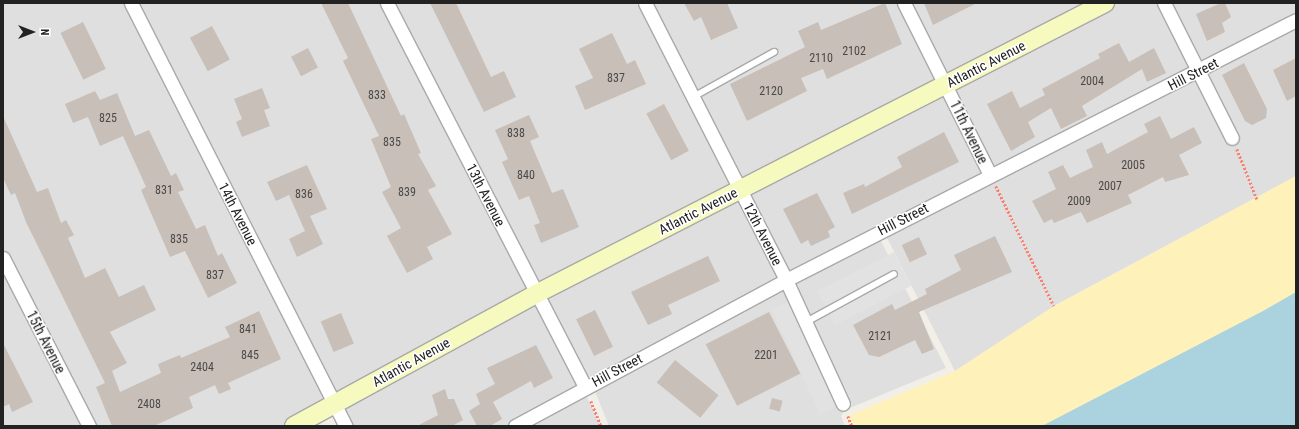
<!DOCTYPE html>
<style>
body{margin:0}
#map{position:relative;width:1299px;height:429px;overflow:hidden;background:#f2efe9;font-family:"Roboto Condensed",sans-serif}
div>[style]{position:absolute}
.residential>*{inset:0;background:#e0dfdf}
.sand>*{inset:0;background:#fff1ba}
.parking>*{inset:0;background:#e2e2e2;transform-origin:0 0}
.water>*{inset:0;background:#aad3df}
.building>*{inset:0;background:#c7bfb8;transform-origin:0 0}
.path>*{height:2.5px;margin-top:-1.25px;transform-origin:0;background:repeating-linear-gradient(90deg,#fa8072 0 2px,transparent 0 4px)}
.roads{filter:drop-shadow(1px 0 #a9a9a9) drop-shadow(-1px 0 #a9a9a9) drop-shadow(0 1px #a9a9a9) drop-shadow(0 -1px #a9a9a9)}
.service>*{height:6px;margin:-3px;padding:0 3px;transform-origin:3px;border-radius:3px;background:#fff}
.minor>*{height:13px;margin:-6.5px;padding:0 6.5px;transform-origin:6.5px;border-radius:6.5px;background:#fff}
.secondary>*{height:18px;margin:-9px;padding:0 9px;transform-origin:9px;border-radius:9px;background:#f7fabf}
span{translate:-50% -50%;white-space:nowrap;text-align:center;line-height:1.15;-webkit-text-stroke:3px #fff;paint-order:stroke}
.number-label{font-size:12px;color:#4b4948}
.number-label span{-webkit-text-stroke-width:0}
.street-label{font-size:14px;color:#222}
.frame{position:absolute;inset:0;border:4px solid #222;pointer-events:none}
.north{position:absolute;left:12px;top:12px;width:40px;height:40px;-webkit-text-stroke:3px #fff;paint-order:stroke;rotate:90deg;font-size:11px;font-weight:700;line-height:16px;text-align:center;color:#222}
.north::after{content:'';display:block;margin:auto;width:14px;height:18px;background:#222;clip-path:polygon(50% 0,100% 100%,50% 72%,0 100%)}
</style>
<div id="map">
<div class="residential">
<i style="clip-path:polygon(3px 3px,1296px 3px,1296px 176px,1054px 306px,955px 371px,883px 230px,786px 280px,740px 189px,536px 294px,601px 426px,346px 426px,335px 404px,294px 426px,3px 426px)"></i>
<i style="clip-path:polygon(738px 199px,780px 282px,880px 239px,946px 368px,845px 410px,841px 416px,845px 426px,609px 426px,592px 384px,546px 297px)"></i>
</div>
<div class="sand">
<i style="clip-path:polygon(1296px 176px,1296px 426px,852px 426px,848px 416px,955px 371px,1054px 306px)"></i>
</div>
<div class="parking">
<i style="left:894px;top:252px;width:38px;height:86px;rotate:63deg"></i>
<i style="left:795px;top:299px;width:115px;height:26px;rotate:65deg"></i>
</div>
<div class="water">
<i style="clip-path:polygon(1296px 292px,1296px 426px,1042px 426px,1263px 311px)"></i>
</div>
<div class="building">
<i style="clip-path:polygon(321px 3px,348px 3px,401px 116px,404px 114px,421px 153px,418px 154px,436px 186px,428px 190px,452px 234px,427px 247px,433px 259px,407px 273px,387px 236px,401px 228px,382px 192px,391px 187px,371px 139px,379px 136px,343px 61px,348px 58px)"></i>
<i style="clip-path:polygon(430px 3px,456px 3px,491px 77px,504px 71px,516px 97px,484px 112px)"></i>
<i style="clip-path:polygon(684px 3px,727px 3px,738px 28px,711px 40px,701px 17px,694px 21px)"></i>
<i style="clip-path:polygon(885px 3px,902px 44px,827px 79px,823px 69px,801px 78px,807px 91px,747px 121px,730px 84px,805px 47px,798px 31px,818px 22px,821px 30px)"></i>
<i style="clip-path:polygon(924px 3px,977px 3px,933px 25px)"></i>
<i style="clip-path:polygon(1221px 3px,1225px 3px,1231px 17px,1222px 23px,1225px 32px,1207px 41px,1196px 14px)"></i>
<i style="left:83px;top:22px;width:52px;height:25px;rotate:64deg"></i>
<i style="left:212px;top:26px;width:38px;height:25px;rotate:62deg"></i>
<i style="clip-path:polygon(612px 33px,627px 64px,635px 60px,646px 84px,585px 110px,575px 86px,593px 78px,579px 49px)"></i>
<i style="clip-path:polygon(1119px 43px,1129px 62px,1154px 48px,1166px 73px,1147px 82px,1142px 69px,1082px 106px,1087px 116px,1061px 129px,1051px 108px,1028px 122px,1035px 137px,1011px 151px,987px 104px,1012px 91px,1020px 108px,1045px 95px,1042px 89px,1100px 58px,1098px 54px)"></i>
<i style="left:308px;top:48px;width:22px;height:19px;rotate:63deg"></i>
<i style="clip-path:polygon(1296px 58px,1296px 96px,1287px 101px,1273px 70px)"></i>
<i style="clip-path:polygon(1244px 63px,1267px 109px,1266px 118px,1252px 125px,1245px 121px,1222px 75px)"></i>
<i style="clip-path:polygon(262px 88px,270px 108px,264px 110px,270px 126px,242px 137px,236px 122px,242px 119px,234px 99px)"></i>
<i style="clip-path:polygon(95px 91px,100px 100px,117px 93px,135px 136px,149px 130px,171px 176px,176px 173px,184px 190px,178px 192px,196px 229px,205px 225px,218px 256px,222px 253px,237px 283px,208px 298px,185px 251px,170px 257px,141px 190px,146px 187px,123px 136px,100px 146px,88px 117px,73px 123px,65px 104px)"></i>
<i style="left:664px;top:104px;width:53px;height:20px;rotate:62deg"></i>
<i style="clip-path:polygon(529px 115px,539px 137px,530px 141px,552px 193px,563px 189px,579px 227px,541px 243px,534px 225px,540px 223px,529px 196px,519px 200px,502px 162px,508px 159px,495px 130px)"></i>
<i style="clip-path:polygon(3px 116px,37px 192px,48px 188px,61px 223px,66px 220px,74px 235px,68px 238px,85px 278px,105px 268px,119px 297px,144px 285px,156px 310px,110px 332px,127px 363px,112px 371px,120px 392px,161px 373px,158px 364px,180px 355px,181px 358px,230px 337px,225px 327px,259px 311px,281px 359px,228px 383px,231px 389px,219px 394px,215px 385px,189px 397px,193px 408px,154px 426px,112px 426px,96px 387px,105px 383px,26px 222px,15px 193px,11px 195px,3px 178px)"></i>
<i style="clip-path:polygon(1160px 116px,1171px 139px,1194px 127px,1202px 143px,1179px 155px,1189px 175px,1165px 182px,1163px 177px,1128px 195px,1132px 203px,1087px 223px,1081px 212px,1054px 223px,1052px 219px,1044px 223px,1032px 201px,1056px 189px,1048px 172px,1063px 165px,1070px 178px,1093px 167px,1086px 150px,1102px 142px,1107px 154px,1148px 132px,1144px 124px)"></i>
<i style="clip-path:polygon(944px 132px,959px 162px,852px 214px,843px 193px,864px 184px,865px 187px,902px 167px,897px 157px)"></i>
<i style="clip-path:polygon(307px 165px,327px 209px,310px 216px,323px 244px,297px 257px,289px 239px,305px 231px,289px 195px,276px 201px,267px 182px)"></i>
<i style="clip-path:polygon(817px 193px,835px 227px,828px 231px,830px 237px,811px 246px,808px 240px,801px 244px,783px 209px)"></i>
<i style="clip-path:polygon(995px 236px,1012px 272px,919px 312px,934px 349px,922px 354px,915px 340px,879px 357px,869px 355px,853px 325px,892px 304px,895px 310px,927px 294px,925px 289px,961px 270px,954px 255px)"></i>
<i style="left:919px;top:237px;width:19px;height:19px;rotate:65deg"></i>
<i style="clip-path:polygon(708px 256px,720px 281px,668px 305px,672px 314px,648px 325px,631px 292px)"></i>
<i style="left:595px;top:310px;width:41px;height:21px;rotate:64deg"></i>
<i style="left:769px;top:312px;width:69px;height:71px;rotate:63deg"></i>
<i style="left:341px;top:313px;width:33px;height:22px;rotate:67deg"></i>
<i style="clip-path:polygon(3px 343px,33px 402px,12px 412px,9px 404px,3px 407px)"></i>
<i style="clip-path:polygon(536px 345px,553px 378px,534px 388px,531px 381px,493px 402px,502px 419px,490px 426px,477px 426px,469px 411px,480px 404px,476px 394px,495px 384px,487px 368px)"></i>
<i style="left:675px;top:360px;width:56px;height:29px;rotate:39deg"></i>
<i style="clip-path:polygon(445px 389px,448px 399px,454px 399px,463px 420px,452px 426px,417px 426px,438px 415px,432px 395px)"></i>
<i style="left:772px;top:398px;width:11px;height:11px;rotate:15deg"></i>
</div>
<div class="path">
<i style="left:1237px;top:149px;width:54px;rotate:68.2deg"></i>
<i style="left:996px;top:186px;width:133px;rotate:64.2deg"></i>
<i style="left:591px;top:401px;width:27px;rotate:68deg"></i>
<i style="left:848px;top:416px;width:11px;rotate:68deg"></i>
</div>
<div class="roads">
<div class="service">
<i style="left:693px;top:97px;width:93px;rotate:-29.1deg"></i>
<i style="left:806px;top:322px;width:100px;rotate:-28.6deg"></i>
</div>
<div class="minor">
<i style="left:131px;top:3px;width:475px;rotate:63.1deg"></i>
<i style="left:387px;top:3px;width:432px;rotate:62.7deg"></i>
<i style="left:645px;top:3px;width:311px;rotate:63deg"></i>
<i style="left:786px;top:280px;width:136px;rotate:65.3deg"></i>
<i style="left:904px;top:3px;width:192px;rotate:63.4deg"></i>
<i style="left:1164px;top:3px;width:151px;rotate:63.3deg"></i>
<i style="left:3px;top:258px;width:189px;rotate:62.9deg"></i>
<i style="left:515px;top:426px;width:308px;rotate:-28.3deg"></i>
<i style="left:786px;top:280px;width:572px;rotate:-27.01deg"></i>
</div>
<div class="secondary">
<i style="left:294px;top:426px;width:276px;rotate:-28.6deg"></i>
<i style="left:536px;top:294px;width:639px;rotate:-27.09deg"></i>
</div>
</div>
<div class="number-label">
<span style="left:854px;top:52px">2102</span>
<span style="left:821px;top:59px">2110</span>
<span style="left:616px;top:79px">837</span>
<span style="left:1092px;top:82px">2004</span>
<span style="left:771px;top:92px">2120</span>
<span style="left:377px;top:96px">833</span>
<span style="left:108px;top:119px">825</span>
<span style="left:516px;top:134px">838</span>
<span style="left:392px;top:143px">835</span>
<span style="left:1133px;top:166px">2005</span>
<span style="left:526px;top:176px">840</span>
<span style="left:1110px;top:187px">2007</span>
<span style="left:164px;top:191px">831</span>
<span style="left:407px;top:193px">839</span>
<span style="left:304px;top:195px">836</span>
<span style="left:1079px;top:202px">2009</span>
<span style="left:179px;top:240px">835</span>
<span style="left:215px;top:276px">837</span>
<span style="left:248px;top:330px">841</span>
<span style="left:880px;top:337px">2121</span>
<span style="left:250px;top:356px">845</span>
<span style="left:766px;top:356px">2201</span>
<span style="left:202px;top:368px">2404</span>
<span style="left:149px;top:405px">2408</span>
</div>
<div class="street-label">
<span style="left:986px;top:64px;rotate:-27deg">Atlantic Avenue</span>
<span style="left:1193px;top:74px;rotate:-27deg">Hill Street</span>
<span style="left:969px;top:132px;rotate:64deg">11th Avenue</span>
<span style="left:486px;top:195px;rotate:63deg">13th Avenue</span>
<span style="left:698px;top:211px;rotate:-27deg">Atlantic Avenue</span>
<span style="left:238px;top:214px;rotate:63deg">14th Avenue</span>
<span style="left:903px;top:219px;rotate:-27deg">Hill Street</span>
<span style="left:763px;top:234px;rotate:63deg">12th Avenue</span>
<span style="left:46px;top:342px;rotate:63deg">15th Avenue</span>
<span style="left:411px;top:362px;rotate:-29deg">Atlantic Avenue</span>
<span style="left:617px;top:370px;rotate:-28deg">Hill Street</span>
</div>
<div class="frame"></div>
<div class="north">N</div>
</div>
